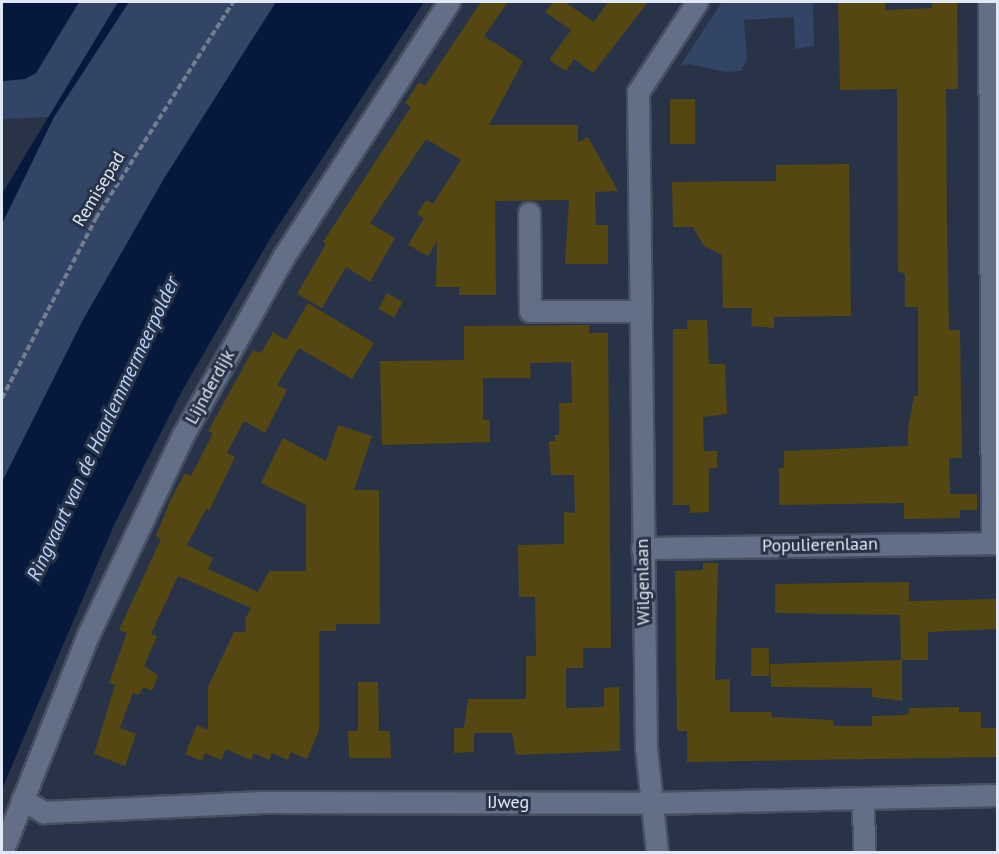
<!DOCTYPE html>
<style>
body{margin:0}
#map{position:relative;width:999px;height:854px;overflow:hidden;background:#283347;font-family:"PT Sans",sans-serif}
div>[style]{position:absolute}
.green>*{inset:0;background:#324567}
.water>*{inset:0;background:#06183b}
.building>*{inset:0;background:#544711;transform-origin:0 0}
.path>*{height:4px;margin-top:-2px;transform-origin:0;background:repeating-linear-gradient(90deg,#747d8e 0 6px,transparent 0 9px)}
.roads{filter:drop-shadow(2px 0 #475061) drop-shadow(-2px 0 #475061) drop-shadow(0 2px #475061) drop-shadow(0 -2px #475061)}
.minor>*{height:21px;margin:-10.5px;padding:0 10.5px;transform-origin:10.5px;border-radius:10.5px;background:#626f86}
span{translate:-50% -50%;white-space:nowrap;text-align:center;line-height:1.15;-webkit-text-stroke:6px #283347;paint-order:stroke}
.street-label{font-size:18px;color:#e0e8f5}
.water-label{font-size:20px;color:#bdd4fd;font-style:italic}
.frame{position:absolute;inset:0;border:3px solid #e0e8f5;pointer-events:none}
</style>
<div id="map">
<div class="green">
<i style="clip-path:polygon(79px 2px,276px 2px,165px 177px,83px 320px,2px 482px,2px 223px,53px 117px,2px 119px,2px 81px,25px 79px,36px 73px)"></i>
<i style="clip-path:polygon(722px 2px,813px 2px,814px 46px,795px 49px,794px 17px,744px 20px,747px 59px,741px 71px,725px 72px,690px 64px,680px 66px)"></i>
</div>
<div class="water">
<i style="clip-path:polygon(2px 2px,79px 2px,36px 73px,25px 79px,2px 81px)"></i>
<i style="clip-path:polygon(118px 2px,129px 2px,54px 117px,2px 224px,2px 194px)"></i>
<i style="clip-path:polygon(276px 2px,424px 2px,271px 237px,182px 391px,114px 525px,2px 789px,2px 482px,83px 320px,165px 177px)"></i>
</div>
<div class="building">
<i style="clip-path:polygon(481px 2px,508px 2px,484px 36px,523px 61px,489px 125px,578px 125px,578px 142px,588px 137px,618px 191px,595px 192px,596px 225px,608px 225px,608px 264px,565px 264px,569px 200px,495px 201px,496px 295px,459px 295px,459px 287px,436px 287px,437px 241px,428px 256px,408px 245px,424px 218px,417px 214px,426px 200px,433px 204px,461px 160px,426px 139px,370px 223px,395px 238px,370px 282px,346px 267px,322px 308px,297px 294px,326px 244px,323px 242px,411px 107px,405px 103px,419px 82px,425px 86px)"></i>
<i style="clip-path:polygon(553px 2px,565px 2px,594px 22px,608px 2px,648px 2px,593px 73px,574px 59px,566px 71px,549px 60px,571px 30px,545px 12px)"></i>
<i style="clip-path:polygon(838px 2px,885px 2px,885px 10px,932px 8px,932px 2px,957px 2px,958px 89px,946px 89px,947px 228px,949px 330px,960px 330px,962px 458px,949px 458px,950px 494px,977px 494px,977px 510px,960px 510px,960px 518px,904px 519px,904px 503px,779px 505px,779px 468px,784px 468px,784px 451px,908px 446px,908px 428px,914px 396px,918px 396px,918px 307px,905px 307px,905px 274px,898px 271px,897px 89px,840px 90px)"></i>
<i style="left:670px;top:99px;width:25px;height:45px"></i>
<i style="clip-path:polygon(849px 164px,851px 316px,774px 317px,774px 328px,751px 326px,752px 308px,723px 308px,722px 255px,704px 246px,693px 227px,673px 227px,672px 182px,776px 181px,776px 165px)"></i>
<i style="left:387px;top:293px;width:18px;height:18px;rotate:29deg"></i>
<i style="clip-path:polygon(308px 303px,374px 343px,352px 379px,299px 348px,277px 385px,287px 390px,265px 433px,244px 421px,227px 453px,235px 457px,209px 511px,206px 509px,187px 545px,213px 558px,208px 569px,258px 592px,269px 571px,306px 571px,306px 505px,261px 483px,283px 438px,326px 461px,338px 425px,372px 436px,354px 490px,379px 490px,380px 624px,336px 624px,336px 631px,319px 631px,319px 730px,307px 759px,291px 752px,288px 760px,272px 753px,269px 760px,254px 753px,251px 760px,226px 749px,221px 760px,205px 753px,202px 761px,185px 754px,197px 725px,208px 730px,208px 687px,234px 632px,246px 632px,245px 619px,251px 608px,178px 576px,151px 634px,157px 636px,144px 666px,158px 675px,152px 691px,143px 687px,139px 695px,133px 693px,120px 728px,136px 734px,125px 766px,94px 754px,115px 685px,109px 683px,127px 633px,119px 630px,161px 539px,156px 536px,170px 501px,185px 473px,191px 476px,213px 433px,208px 431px,253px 350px,259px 353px,263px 350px,273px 332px,286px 340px)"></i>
<i style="clip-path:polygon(687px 320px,707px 320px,709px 364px,725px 364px,727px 414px,703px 417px,704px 451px,717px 451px,717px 468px,709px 468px,709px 512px,690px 513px,690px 505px,673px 505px,673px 329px,687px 329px)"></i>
<i style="clip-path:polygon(589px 325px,589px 333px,608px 333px,611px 648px,583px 648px,583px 668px,566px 668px,566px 708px,604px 707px,604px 688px,619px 687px,620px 751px,516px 755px,512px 733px,474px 733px,474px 752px,454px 753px,454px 728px,464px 728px,468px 699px,526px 699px,526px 656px,536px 656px,535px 597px,519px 597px,518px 545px,564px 544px,564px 512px,575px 513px,574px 475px,551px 475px,549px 441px,555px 441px,555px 435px,559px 435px,559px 403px,572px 403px,571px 362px,530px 363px,531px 378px,483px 378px,483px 420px,490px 420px,490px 442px,382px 445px,380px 361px,464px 360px,464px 326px)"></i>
<i style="clip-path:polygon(703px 563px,718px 563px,715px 680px,730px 679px,730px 712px,771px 712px,772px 717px,833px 720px,834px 726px,872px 726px,872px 716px,908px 715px,909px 708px,959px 707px,959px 712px,981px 712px,981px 728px,998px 728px,998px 757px,687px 762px,687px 731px,677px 731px,675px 571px,703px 570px)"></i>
<i style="clip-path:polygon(909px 582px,909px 601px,998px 599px,998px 629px,928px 632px,928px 660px,902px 660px,902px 701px,872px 697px,872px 688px,771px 687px,770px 664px,901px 660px,900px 615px,775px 613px,775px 584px)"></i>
<i style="left:751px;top:648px;width:18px;height:28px"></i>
<i style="clip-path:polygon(358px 682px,378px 682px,379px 731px,390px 731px,391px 758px,349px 758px,348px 731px,358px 731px)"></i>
</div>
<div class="path">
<i style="left:2px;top:398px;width:203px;rotate:-62.4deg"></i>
<i style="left:96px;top:218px;width:256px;rotate:-57.6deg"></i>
</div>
<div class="roads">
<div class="minor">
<i style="left:989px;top:2px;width:541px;rotate:89.68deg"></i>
<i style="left:529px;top:213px;width:98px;rotate:89.4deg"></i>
<i style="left:530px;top:311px;width:110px"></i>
<i style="left:642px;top:548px;width:356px;rotate:-0.8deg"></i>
<i style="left:863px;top:798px;width:54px;rotate:88.9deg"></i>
<i style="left:22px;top:799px;width:26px;rotate:31deg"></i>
<i style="left:44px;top:812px;width:219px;rotate:-2.6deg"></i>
<i style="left:263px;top:802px;width:387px;rotate:0.1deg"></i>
<i style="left:650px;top:803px;width:348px;rotate:-1.3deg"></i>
<i style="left:2px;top:852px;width:233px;rotate:-68.4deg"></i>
<i style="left:88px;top:635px;width:221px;rotate:-64.6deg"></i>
<i style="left:183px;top:435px;width:206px;rotate:-60.6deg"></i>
<i style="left:284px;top:256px;width:303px;rotate:-57deg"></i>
<i style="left:657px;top:852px;width:105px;rotate:-96deg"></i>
<i style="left:646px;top:748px;width:656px;rotate:-90.7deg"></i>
<i style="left:638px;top:92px;width:108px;rotate:-56.8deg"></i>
</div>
</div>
<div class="street-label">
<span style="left:99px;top:189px;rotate:-59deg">Remisepad</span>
<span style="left:210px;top:387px;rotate:-61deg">Lijnderdijk</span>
<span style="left:820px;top:545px;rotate:-1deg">Populierenlaan</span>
<span style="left:643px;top:582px;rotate:-91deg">Wilgenlaan</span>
<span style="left:508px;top:802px">IJweg</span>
</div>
<div class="water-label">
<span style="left:103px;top:429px;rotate:-65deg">Ringvaart van de Haarlemmermeerpolder</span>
</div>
<div class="frame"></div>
</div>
